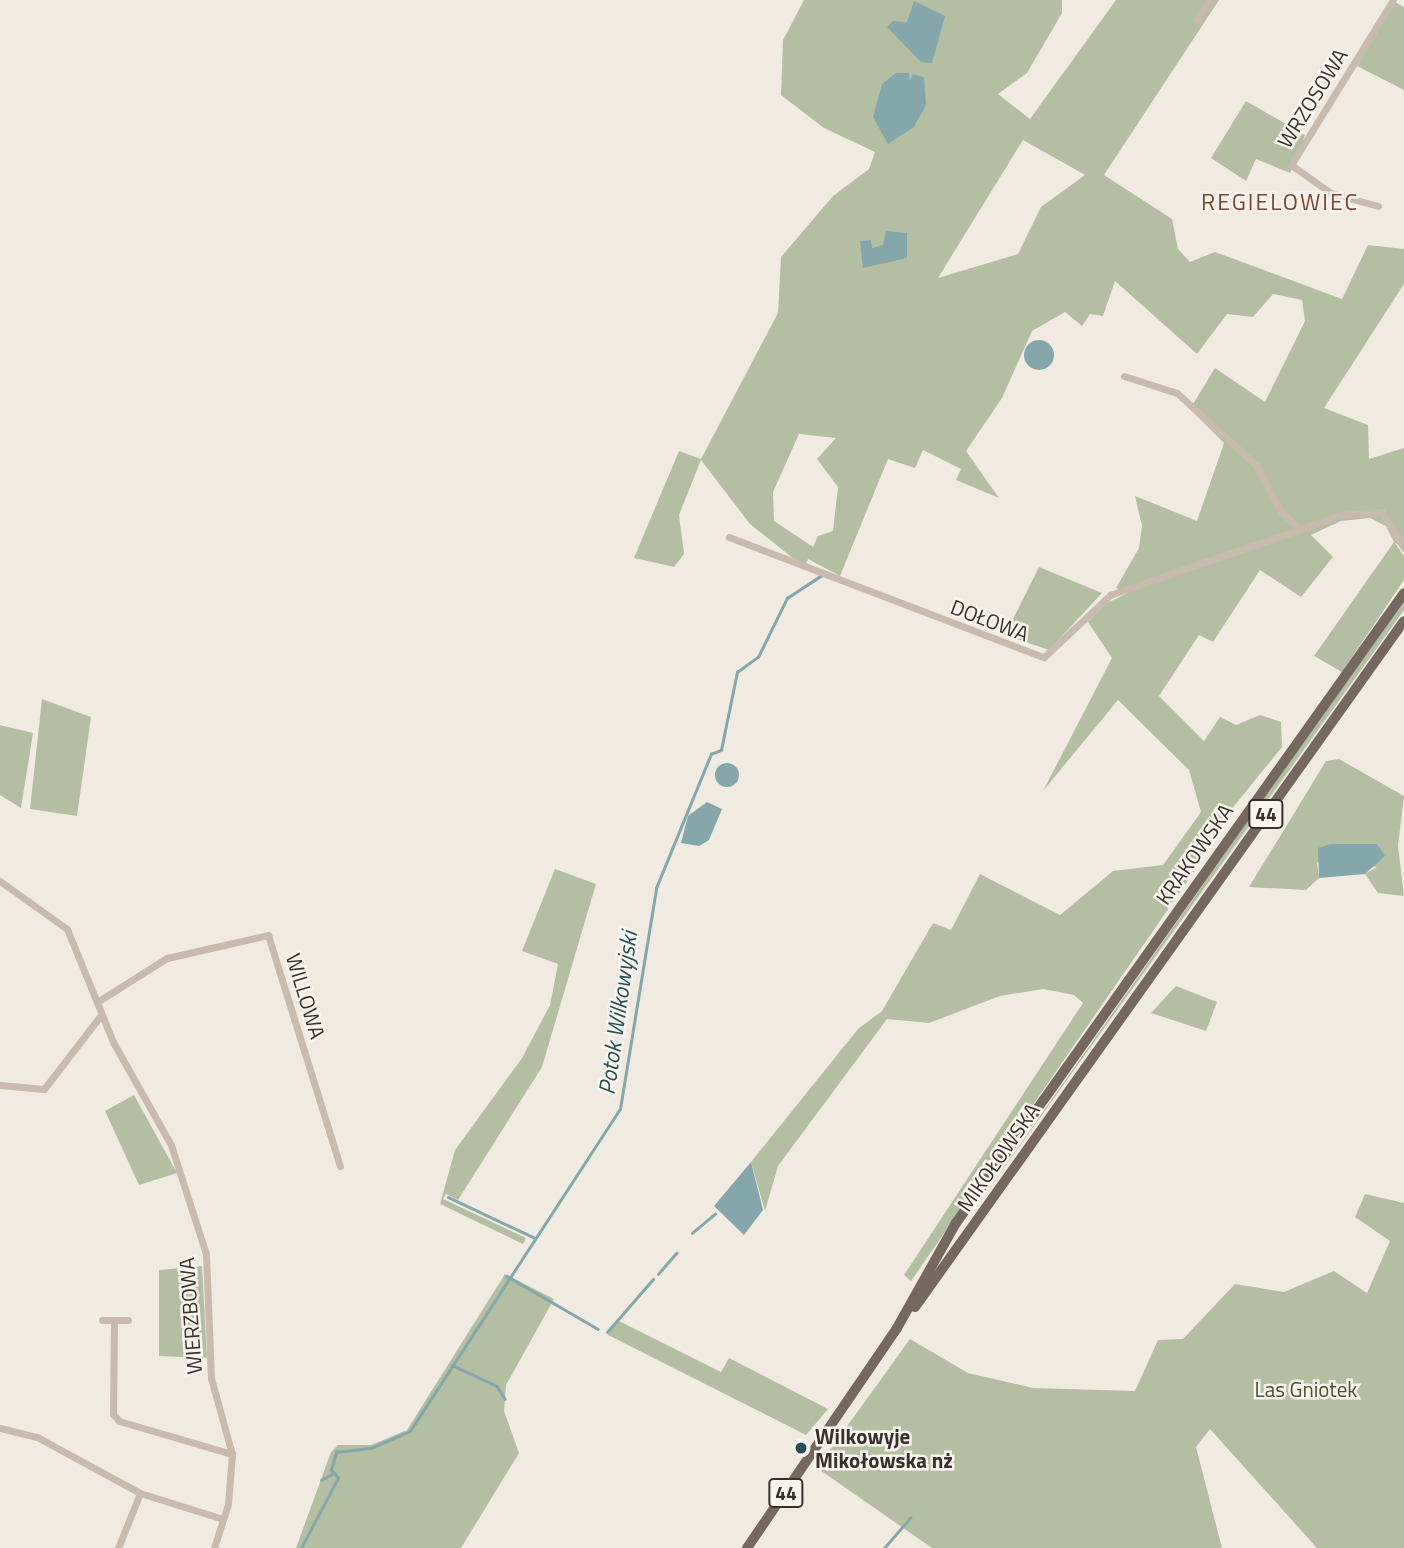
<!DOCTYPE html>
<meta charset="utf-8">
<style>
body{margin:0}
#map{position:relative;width:1404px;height:1548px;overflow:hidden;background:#f1eae1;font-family:"Titillium Web",sans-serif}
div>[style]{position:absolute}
.green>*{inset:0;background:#b4bfa2}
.water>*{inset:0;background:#83a7ab}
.round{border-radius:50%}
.stream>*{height:2.5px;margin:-1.25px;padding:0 1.25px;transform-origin:1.25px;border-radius:1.25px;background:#83a7ab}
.minor>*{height:7px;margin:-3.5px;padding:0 3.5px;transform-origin:3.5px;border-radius:3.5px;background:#c8bbae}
.primary>*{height:10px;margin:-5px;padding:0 5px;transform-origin:5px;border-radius:5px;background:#77685f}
.dots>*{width:19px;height:19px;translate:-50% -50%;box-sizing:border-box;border:4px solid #f9f4ed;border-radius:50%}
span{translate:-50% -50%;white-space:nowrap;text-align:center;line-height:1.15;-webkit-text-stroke:5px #f9f4ed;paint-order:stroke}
.shield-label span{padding:2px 5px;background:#f9f4ed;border:2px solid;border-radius:5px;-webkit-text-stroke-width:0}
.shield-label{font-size:19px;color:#37302c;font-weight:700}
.street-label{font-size:21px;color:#37302c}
.park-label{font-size:21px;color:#455332}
.poi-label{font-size:21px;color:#37302c;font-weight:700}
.left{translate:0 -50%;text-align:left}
.neighbourhood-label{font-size:23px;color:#7d442e;letter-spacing:2px}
.water-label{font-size:23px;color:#254f55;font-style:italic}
</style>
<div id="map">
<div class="green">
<i style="clip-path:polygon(evenodd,804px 0,1062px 0,1062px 13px,1027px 73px,998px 94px,1030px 119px,1116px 0,1219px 0,1104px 175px,1172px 219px,1178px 249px,1190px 262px,1215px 252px,1342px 299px,1368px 245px,1404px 249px,1404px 284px,1324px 408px,1368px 425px,1369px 459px,1404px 448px,1404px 546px,1395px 543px,1404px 556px,1404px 580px,1342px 672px,1314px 656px,1394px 542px,1386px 526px,1370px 518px,1341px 521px,1311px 535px,1333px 557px,1301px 597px,1260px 570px,1213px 642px,1199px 635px,1159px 696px,1204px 741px,1220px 717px,1236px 725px,1260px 715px,1281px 722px,1282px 747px,1209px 837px,1198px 866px,911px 1281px,904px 1275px,1083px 1003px,1074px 995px,1043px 989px,1000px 996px,929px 1023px,887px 1019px,778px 1166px,765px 1211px,751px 1162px,858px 1029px,882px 1011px,933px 923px,951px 930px,980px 874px,1060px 915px,1113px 871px,1163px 865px,1201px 812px,1189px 770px,1118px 700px,1043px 791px,1112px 658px,1088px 622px,1105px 604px,1128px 593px,1116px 588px,1139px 548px,1142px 526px,1135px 496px,1197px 521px,1224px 443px,1190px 409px,1215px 368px,1265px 402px,1305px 321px,1302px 300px,1273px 294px,1253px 317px,1227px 314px,1197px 354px,1115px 281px,1103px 316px,1090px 314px,1082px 326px,1065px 312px,1032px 331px,1002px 398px,966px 451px,999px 498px,956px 480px,961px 469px,923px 450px,915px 468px,888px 459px,840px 576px,808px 559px,804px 567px,750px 524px,701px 460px,679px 515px,684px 554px,674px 567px,634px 558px,679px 451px,701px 459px,778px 313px,781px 257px,833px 196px,869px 169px,875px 152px,824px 128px,781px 95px,783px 40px,804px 0,1023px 140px,1085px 175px,1041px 207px,1018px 254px,938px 278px,1023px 140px,804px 0,799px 434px,836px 438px,817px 459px,838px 487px,833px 531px,818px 536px,813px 547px,774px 521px,773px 492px,799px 434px)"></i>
<i style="clip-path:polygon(1395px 2px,1404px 7px,1404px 90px,1357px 66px)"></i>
<i style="clip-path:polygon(1246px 101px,1305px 135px,1290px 173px,1256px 159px,1246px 181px,1211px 158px)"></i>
<i style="clip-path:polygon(1039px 567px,1102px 593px,1049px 650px,1005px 635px)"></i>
<i style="clip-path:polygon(1404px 601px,1404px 610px,976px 1207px,1264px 798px)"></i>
<i style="clip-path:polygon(42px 699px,91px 717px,77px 816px,30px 809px)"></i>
<i style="clip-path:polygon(0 725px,33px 733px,21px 808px,0 795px)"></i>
<i style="clip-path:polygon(1339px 759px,1404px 796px,1398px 846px,1404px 896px,1378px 893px,1365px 874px,1377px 867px,1317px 862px,1319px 878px,1306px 890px,1249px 887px,1326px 761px)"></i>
<i style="clip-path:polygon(555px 869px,596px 884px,542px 1067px,458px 1200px,446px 1194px,443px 1199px,526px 1238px,523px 1244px,440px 1204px,455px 1150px,522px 1058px,550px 1005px,558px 964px,522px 951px)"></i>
<i style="clip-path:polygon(1176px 986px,1217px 1002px,1206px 1031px,1151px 1013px)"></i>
<i style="clip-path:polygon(134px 1095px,177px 1173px,139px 1185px,105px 1111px)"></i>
<i style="clip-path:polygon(1365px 1194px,1404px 1203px,1404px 1548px,1317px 1548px,1210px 1429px,1196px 1447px,1222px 1548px,932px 1548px,817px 1468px,910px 1339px,968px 1373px,1033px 1388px,1135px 1391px,1158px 1340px,1183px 1339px,1235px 1284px,1284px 1292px,1334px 1271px,1367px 1293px,1390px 1241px,1355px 1217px)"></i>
<i style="clip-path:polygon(202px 1266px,207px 1358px,159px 1356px,159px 1270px)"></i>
<i style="clip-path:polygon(505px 1274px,554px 1299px,506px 1385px,504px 1411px,519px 1453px,461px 1548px,296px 1548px,331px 1452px,338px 1445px,371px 1445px,407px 1430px)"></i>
<i style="clip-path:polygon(617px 1320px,721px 1372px,729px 1358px,828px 1409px,806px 1435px,608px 1335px)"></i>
</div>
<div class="water">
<i style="clip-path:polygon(914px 1px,945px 16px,932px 63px,921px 62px,887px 27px,893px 21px,907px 22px)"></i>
<i style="clip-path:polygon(896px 73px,909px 73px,910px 81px,913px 74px,924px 77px,926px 105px,914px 127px,888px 144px,873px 117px,882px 84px)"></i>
<i style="clip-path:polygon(886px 231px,907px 233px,907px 258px,863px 268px,860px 241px,871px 240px,872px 248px,883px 245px)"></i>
<i class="round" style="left:1024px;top:340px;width:30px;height:30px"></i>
<i class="round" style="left:715px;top:763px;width:24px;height:24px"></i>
<i style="clip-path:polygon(707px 802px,722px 809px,709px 840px,699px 846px,681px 843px,688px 816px)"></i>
<i style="clip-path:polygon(1330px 844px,1377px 844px,1385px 856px,1365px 874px,1319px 878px,1318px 848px)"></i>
<i style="clip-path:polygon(751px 1162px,763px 1210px,744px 1235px,714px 1206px)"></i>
</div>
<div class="stream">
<i style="left:448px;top:1197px;width:94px;rotate:25.2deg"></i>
<i style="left:692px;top:1233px;width:30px;rotate:-40deg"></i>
<i style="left:658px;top:1274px;width:28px;rotate:-49deg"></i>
<i style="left:507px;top:1276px;width:105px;rotate:30.2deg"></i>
<i style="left:607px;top:1332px;width:70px;rotate:-49deg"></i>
<i style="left:452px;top:1365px;width:50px;rotate:25deg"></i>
<i style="left:497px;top:1386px;width:15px;rotate:58deg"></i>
<i style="left:321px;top:1480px;width:15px;rotate:-28deg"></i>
<i style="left:301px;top:1548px;width:79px;rotate:-62.1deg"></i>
<i style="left:338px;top:1478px;width:11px;rotate:-131deg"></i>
<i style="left:331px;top:1470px;width:19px;rotate:-74deg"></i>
<i style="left:336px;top:1452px;width:35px;rotate:-7deg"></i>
<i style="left:371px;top:1448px;width:43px;rotate:-23.6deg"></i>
<i style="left:410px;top:1431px;width:384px;rotate:-56.9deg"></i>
<i style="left:620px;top:1109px;width:224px;rotate:-80.7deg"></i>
<i style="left:656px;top:888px;width:145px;rotate:-67.7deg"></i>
<i style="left:711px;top:754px;width:11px;rotate:-22deg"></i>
<i style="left:721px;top:750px;width:80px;rotate:-78.4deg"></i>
<i style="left:737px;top:672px;width:26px;rotate:-36deg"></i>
<i style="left:758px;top:657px;width:66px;rotate:-63.8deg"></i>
<i style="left:787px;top:598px;width:42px;rotate:-33.3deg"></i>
<i style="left:884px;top:1548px;width:40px;rotate:-49deg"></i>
</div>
<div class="minor">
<i style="left:1197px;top:20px;width:23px;rotate:-59deg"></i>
<i style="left:1378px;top:206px;width:49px;rotate:-164.5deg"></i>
<i style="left:1331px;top:193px;width:49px;rotate:-145deg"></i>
<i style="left:1291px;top:165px;width:194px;rotate:-58.3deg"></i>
<i style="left:1124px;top:376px;width:56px;rotate:17.8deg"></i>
<i style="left:1177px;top:393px;width:107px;rotate:42.3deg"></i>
<i style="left:1256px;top:465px;width:53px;rotate:62deg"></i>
<i style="left:1281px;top:512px;width:25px;rotate:42deg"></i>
<i style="left:729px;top:537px;width:337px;rotate:20.9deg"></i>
<i style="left:1044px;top:657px;width:91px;rotate:-43.2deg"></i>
<i style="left:1110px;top:595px;width:244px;rotate:-19.1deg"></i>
<i style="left:1341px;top:515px;width:41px;rotate:-4.2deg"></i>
<i style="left:1382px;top:512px;width:42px;rotate:58.6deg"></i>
<i style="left:0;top:881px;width:82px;rotate:35.6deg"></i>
<i style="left:67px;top:929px;width:122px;rotate:67.8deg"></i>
<i style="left:113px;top:1042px;width:118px;rotate:60.6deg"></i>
<i style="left:171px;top:1145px;width:114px;rotate:72.2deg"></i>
<i style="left:206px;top:1254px;width:124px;rotate:87.7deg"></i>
<i style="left:211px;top:1378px;width:79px;rotate:74.6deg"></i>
<i style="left:232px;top:1454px;width:50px;rotate:94.6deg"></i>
<i style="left:228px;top:1504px;width:46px;rotate:107.7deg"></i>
<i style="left:97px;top:1002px;width:83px;rotate:-32.2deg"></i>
<i style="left:167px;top:958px;width:104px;rotate:-12.8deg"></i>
<i style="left:268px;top:935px;width:242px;rotate:72.7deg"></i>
<i style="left:0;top:1085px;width:44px;rotate:5.2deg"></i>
<i style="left:44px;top:1089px;width:93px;rotate:-52.4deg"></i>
<i style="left:102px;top:1320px;width:26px"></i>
<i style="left:114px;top:1320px;width:94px;rotate:90.6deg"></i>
<i style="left:113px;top:1414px;width:9px;rotate:49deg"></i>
<i style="left:119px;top:1421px;width:118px;rotate:16.3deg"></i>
<i style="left:0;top:1428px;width:38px;rotate:14deg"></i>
<i style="left:37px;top:1437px;width:117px;rotate:28.5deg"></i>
<i style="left:140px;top:1493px;width:87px;rotate:17.4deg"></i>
<i style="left:118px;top:1548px;width:59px;rotate:-68.2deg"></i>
</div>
<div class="primary">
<i style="left:915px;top:1307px;width:842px;rotate:-54.52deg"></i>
<i style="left:747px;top:1548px;width:266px;rotate:-55.7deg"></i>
<i style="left:897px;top:1328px;width:120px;rotate:-60.7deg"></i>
<i style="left:956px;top:1223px;width:773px;rotate:-54.58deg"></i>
</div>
<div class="dots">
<i style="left:801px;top:1448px;background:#254f55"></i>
</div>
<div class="shield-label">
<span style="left:1266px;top:814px">44</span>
<span style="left:786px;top:1493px">44</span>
</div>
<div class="street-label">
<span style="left:1312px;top:98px;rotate:-58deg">WRZOSOWA</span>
<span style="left:990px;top:620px;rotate:21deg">DOŁOWA</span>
<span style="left:1194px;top:854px;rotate:-55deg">KRAKOWSKA</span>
<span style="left:306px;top:996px;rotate:73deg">WILLOWA</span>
<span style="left:998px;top:1157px;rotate:-55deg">MIKOŁOWSKA</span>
<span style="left:190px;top:1316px;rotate:-94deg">WIERZBOWA</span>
</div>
<div class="park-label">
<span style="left:1306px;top:1389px">Las Gniotek</span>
</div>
<div class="poi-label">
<span class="left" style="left:815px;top:1448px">Wilkowyje<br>Mikołowska nż</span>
</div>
<div class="neighbourhood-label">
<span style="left:1280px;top:202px">REGIELOWIEC</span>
</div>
<div class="water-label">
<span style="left:618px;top:1013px;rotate:-82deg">Potok Wilkowyjski</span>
</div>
</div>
